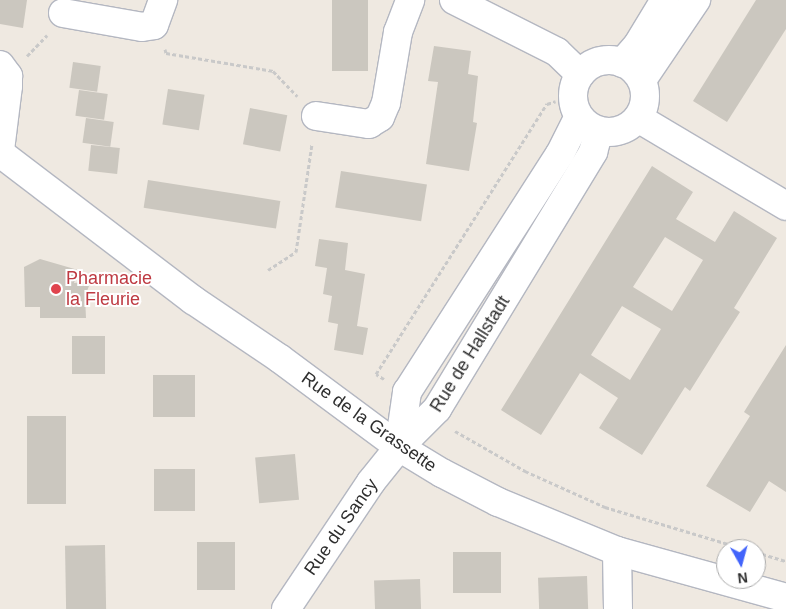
<!DOCTYPE html>
<style>
body{margin:0}
#map{position:relative;width:786px;height:609px;overflow:hidden;background:#efe9e1;font-family:Helvetica,sans-serif}
div>[style]{position:absolute}
.building>*{inset:0;background:#cbc7bf;transform-origin:0 0}
.path>*{height:3px;margin-top:-1.5px;transform-origin:0;background:repeating-linear-gradient(90deg,#c9c9c9 0 4px,transparent 0 6.5px)}
.roads{filter:drop-shadow(1px 0 #b4b7c1) drop-shadow(-1px 0 #b4b7c1) drop-shadow(0 1px #b4b7c1) drop-shadow(0 -1px #b4b7c1)}
.minor>*{height:28px;margin:-14px;padding:0 14px;transform-origin:14px;border-radius:14px;background:#fff}
.minor>.ring{margin:-14px;padding:0;box-sizing:content-box;background:none;border:28px solid #fff;border-radius:50%}
.dots>*{width:14px;height:14px;translate:-50% -50%;box-sizing:border-box;border:2px solid #fff;border-radius:50%}
span{translate:-50% -50%;white-space:nowrap;text-align:center;line-height:1.15;-webkit-text-stroke:4px #fff;paint-order:stroke}
.health-label{font-size:18px;color:#be3a42}
.left{translate:0 -50%;text-align:left}
.street-label{font-size:18px;color:#2e2e2e}
.north{position:absolute;left:716px;top:539px;width:50px;height:50px;box-sizing:border-box;background:#fff;border:1px solid #ababab;border-radius:50%;rotate:173deg;font-size:14px;font-weight:700;line-height:20px;text-align:center;color:#2e2e2e}
.north::after{content:'';display:block;margin:auto;width:18px;height:22px;background:#4264fb;clip-path:polygon(50% 0,100% 100%,50% 72%,0 100%)}
</style>
<div id="map">
<div class="building">
<i style="clip-path:polygon(0 0,27px 0,23px 28px,0 24px)"></i>
<i style="left:332px;top:0;width:36px;height:71px"></i>
<i style="clip-path:polygon(756px 0,786px 0,786px 29px,727px 122px,693px 101px)"></i>
<i style="clip-path:polygon(434px 46px,471px 51px,468px 74px,478px 76px,473px 122px,477px 123px,469px 171px,426px 164px,438px 82px,428px 81px)"></i>
<i style="left:73px;top:62px;width:28px;height:26px;rotate:8deg"></i>
<i style="left:168px;top:89px;width:37px;height:36px;rotate:9deg"></i>
<i style="left:79px;top:90px;width:29px;height:26px;rotate:8deg"></i>
<i style="left:250px;top:108px;width:38px;height:37px;rotate:11deg"></i>
<i style="left:86px;top:118px;width:28px;height:25px;rotate:8deg"></i>
<i style="left:91px;top:145px;width:29px;height:26px;rotate:6deg"></i>
<i style="clip-path:polygon(evenodd,652px 166px,693px 192px,676px 219px,715px 242px,734px 211px,777px 238px,734px 308px,740px 312px,722px 340px,690px 391px,685px 387px,642px 455px,599px 428px,618px 398px,580px 373px,541px 435px,501px 410px,652px 166px,665px 237px,703px 260px,672px 311px,633px 287px,665px 237px,652px 166px,622px 306px,661px 329px,630px 380px,591px 355px,622px 306px)"></i>
<i style="left:341px;top:171px;width:87px;height:37px;rotate:9deg"></i>
<i style="left:148px;top:180px;width:134px;height:28px;rotate:9deg"></i>
<i style="clip-path:polygon(319px 239px,348px 243px,345px 270px,365px 274px,357px 326px,368px 328px,363px 355px,334px 350px,338px 324px,328px 322px,332px 296px,323px 294px,327px 268px,315px 266px)"></i>
<i style="clip-path:polygon(40px 259px,78px 270px,74px 283px,91px 281px,85px 296px,86px 318px,40px 318px,40px 307px,25px 307px,24px 267px)"></i>
<i style="left:72px;top:336px;width:33px;height:38px"></i>
<i style="clip-path:polygon(786px 345px,786px 492px,769px 481px,750px 512px,706px 486px,750px 416px,744px 412px)"></i>
<i style="left:153px;top:375px;width:42px;height:42px"></i>
<i style="left:27px;top:416px;width:39px;height:88px"></i>
<i style="left:295px;top:454px;width:46px;height:40px;rotate:85deg"></i>
<i style="left:154px;top:469px;width:41px;height:42px"></i>
<i style="left:197px;top:542px;width:38px;height:48px"></i>
<i style="left:105px;top:545px;width:64px;height:40px;rotate:89deg"></i>
<i style="left:453px;top:552px;width:48px;height:41px"></i>
<i style="left:587px;top:576px;width:33px;height:49px;rotate:88deg"></i>
<i style="left:420px;top:579px;width:30px;height:46px;rotate:88deg"></i>
</div>
<div class="path">
<i style="left:165px;top:49px;width:4px;rotate:76deg"></i>
<i style="left:166px;top:53px;width:109px;rotate:9.5deg"></i>
<i style="left:273px;top:71px;width:35px;rotate:46deg"></i>
<i style="left:27px;top:56px;width:29px;rotate:-46deg"></i>
<i style="left:268px;top:270px;width:33px;rotate:-33deg"></i>
<i style="left:296px;top:252px;width:109px;rotate:-81.6deg"></i>
<i style="left:384px;top:379px;width:9px;rotate:-148deg"></i>
<i style="left:376px;top:374px;width:320px;rotate:-57.7deg"></i>
<i style="left:547px;top:104px;width:9px;rotate:-18deg"></i>
<i style="left:455px;top:431px;width:81px;rotate:29.7deg"></i>
<i style="left:525px;top:471px;width:88px;rotate:24.2deg"></i>
<i style="left:605px;top:507px;width:146px;rotate:16.7deg"></i>
<i style="left:756px;top:552px;width:31px;rotate:17deg"></i>
</div>
<div class="roads">
<div class="minor">
<i style="left:454px;top:0;width:115px;rotate:26.8deg"></i>
<i style="left:557px;top:52px;width:32px;rotate:44deg"></i>
<i style="left:63px;top:13px;width:80px;rotate:10deg"></i>
<i style="left:142px;top:27px;width:12px;rotate:-9deg"></i>
<i style="left:154px;top:25px;width:27px;rotate:-70deg"></i>
<i class="ring" style="left:573px;top:60px;width:44px;height:44px"></i>
<i style="left:622px;top:63px;width:23px;rotate:-49deg"></i>
<i style="left:637px;top:46px;width:54px;rotate:-58.7deg"></i>
<i style="left:0;top:65px;width:14px;rotate:54deg"></i>
<i style="left:8px;top:76px;width:10px;rotate:90deg"></i>
<i style="left:8px;top:86px;width:64px;rotate:97.1deg"></i>
<i style="left:642px;top:80px;width:97px;rotate:-56deg"></i>
<i style="left:316px;top:116px;width:54px;rotate:8.6deg"></i>
<i style="left:369px;top:124px;width:13px;rotate:-32deg"></i>
<i style="left:380px;top:117px;width:15px;rotate:-67deg"></i>
<i style="left:386px;top:103px;width:72px;rotate:-80.4deg"></i>
<i style="left:398px;top:32px;width:34px;rotate:-69deg"></i>
<i style="left:638px;top:118px;width:172px;rotate:30.7deg"></i>
<i style="left:0;top:153px;width:243px;rotate:37.3deg"></i>
<i style="left:193px;top:300px;width:104px;rotate:34deg"></i>
<i style="left:279px;top:358px;width:149px;rotate:36.6deg"></i>
<i style="left:399px;top:447px;width:50px;rotate:31.2deg"></i>
<i style="left:442px;top:473px;width:63px;rotate:27.4deg"></i>
<i style="left:498px;top:502px;width:129px;rotate:22.4deg"></i>
<i style="left:617px;top:551px;width:175px;rotate:15.5deg"></i>
<i style="left:399px;top:447px;width:56px;rotate:-81.7deg"></i>
<i style="left:407px;top:392px;width:283px;rotate:-57.3deg"></i>
<i style="left:560px;top:154px;width:42px;rotate:-63.4deg"></i>
<i style="left:617px;top:551px;width:58px;rotate:89deg"></i>
<i style="left:286px;top:609px;width:153px;rotate:-56.2deg"></i>
<i style="left:371px;top:482px;width:45px;rotate:-51.3deg"></i>
<i style="left:399px;top:447px;width:54px;rotate:-45deg"></i>
<i style="left:437px;top:409px;width:301px;rotate:-58.7deg"></i>
<i style="left:593px;top:152px;width:22px;rotate:-74deg"></i>
</div>
</div>
<div class="dots">
<i style="left:56px;top:289px;background:#e0444e"></i>
</div>
<div class="health-label">
<span class="left" style="left:66px;top:289px">Pharmacie<br>la Fleurie</span>
</div>
<div class="street-label">
<span style="left:470px;top:354px;rotate:-58deg">Rue de Hallstadt</span>
<span style="left:369px;top:422px;rotate:35deg">Rue de la Grassette</span>
<span style="left:341px;top:527px;rotate:-55deg">Rue du Sancy</span>
</div>
<div class="north">N</div>
</div>
